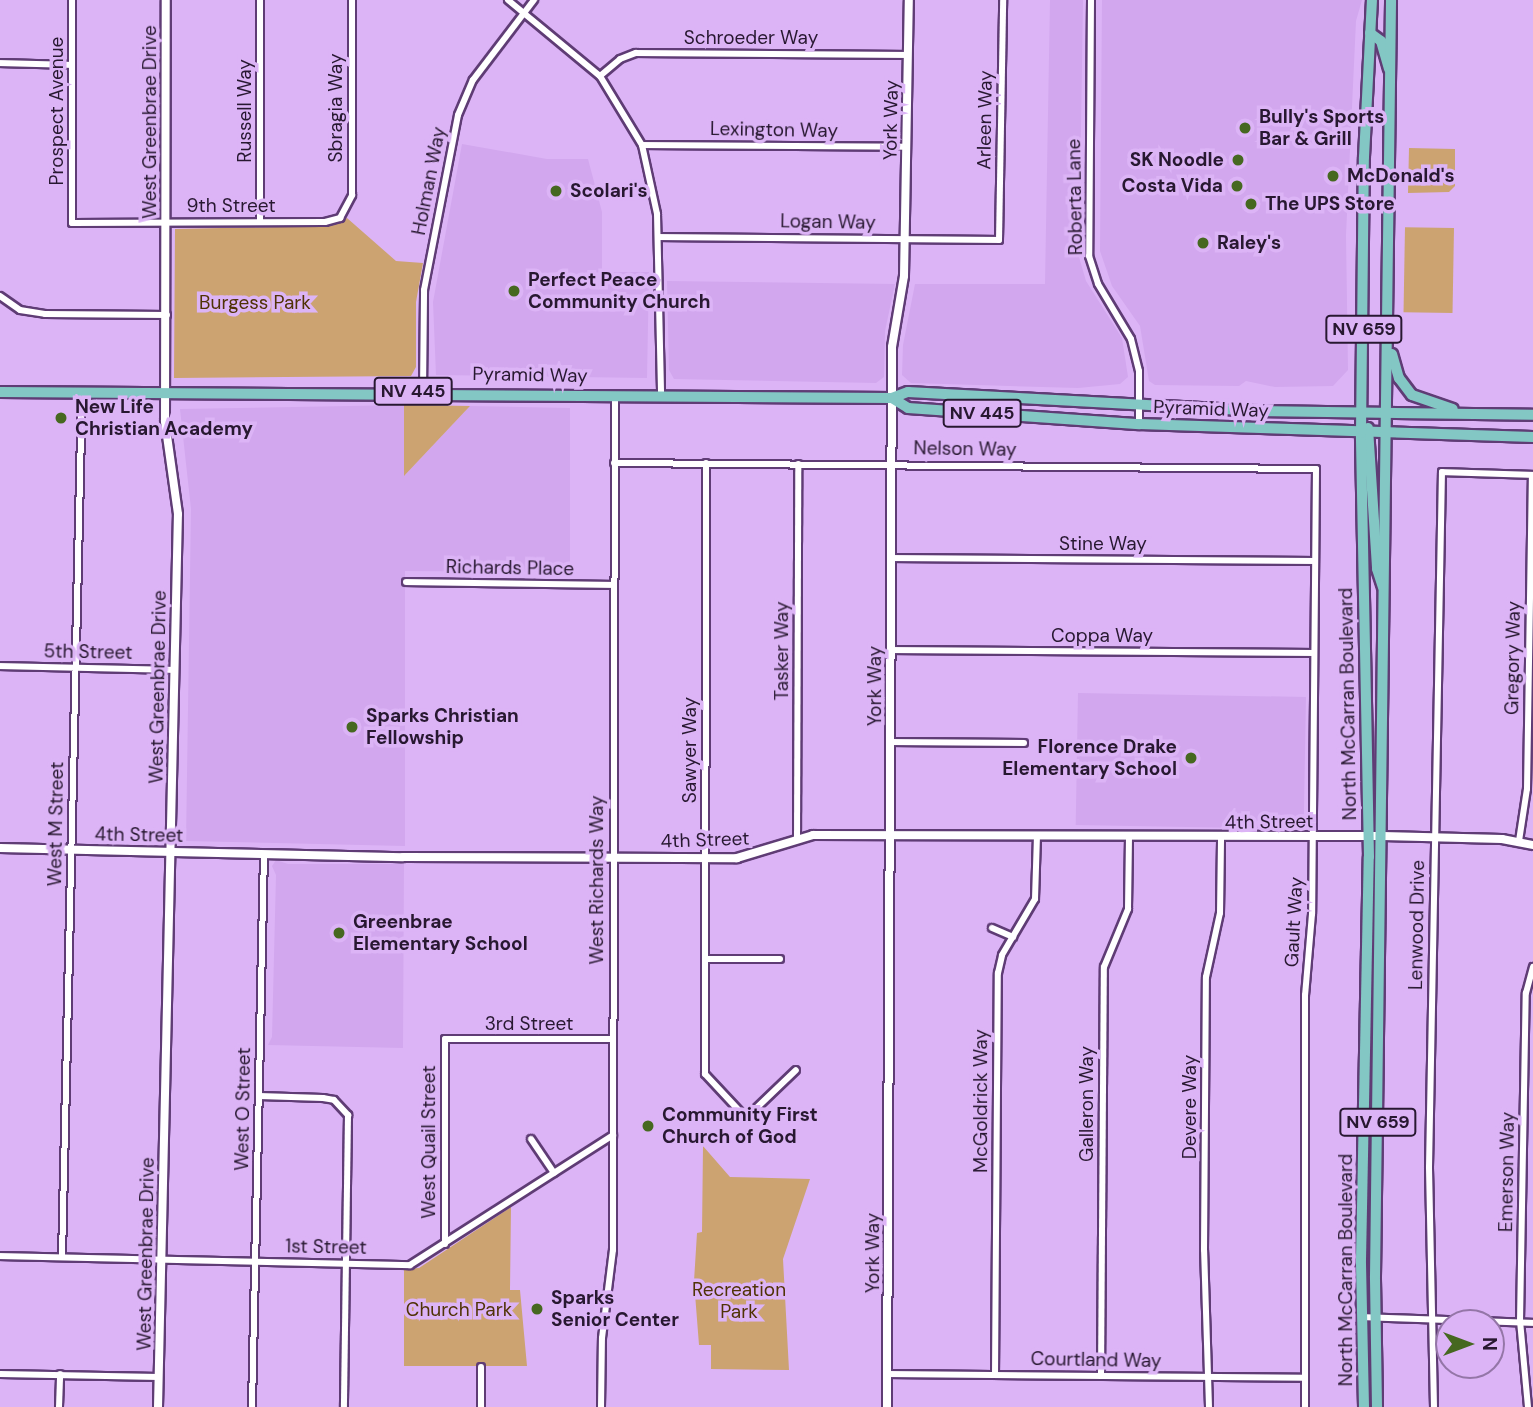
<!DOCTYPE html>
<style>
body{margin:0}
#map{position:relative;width:1533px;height:1407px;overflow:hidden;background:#dcb4f6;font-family:"DM Sans",sans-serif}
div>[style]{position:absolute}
.built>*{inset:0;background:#d2a7ee;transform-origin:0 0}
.green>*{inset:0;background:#cca371;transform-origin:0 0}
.roads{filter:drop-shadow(2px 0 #5f3c75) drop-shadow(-2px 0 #5f3c75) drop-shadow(0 2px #5f3c75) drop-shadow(0 -2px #5f3c75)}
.minor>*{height:6px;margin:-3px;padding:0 3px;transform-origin:3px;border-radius:3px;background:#fff}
.tertiary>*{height:8px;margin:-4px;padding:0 4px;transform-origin:4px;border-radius:4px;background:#fff}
.primary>*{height:10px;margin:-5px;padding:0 5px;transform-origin:5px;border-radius:5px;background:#83c7c4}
.dots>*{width:19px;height:19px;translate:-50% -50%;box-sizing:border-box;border:4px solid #dcb4f6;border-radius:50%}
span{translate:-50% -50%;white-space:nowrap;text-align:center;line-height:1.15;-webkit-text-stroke:7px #dcb4f6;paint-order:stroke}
.shield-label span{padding:2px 5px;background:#dcb4f6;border:2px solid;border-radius:5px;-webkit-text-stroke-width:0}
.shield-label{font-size:18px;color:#281831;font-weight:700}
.street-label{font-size:19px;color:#281831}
.poi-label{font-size:19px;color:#281831;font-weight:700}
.left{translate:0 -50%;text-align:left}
.right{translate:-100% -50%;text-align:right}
.park-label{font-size:19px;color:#4f3205}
.north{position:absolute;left:1435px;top:1309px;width:70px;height:70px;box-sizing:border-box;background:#dcb4f6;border:2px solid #9476a7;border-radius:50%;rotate:90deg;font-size:19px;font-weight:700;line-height:28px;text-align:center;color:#281831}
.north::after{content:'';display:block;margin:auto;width:24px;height:32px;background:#466820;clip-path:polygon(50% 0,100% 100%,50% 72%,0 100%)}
</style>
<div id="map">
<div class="built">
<i style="clip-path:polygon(1050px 0,1083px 0,1079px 257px,1086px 281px,1122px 338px,1128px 377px,1120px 384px,1078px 388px,911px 383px,902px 375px,903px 345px,915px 284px,1045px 284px)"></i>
<i style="clip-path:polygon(1102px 0,1362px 0,1356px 21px,1346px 235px,1348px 370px,1333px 386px,1275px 387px,1246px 381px,1239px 386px,1155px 385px,1149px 381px,1140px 326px,1112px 286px,1100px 251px)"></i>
<i style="clip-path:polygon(462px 144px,547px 159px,588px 159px,602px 212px,602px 272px,649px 272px,647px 378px,436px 375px,433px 302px)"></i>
<i style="clip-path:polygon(667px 281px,895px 284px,885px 331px,884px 377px,876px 383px,674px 379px,669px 370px)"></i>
<i style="clip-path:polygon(404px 405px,405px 475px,470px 406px,570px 408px,570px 572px,405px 571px,405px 846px,186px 841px,191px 509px,180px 409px)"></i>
<i style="left:1078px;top:693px;width:228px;height:132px;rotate:1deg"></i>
<i style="clip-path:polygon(276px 860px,288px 864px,404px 864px,403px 1048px,268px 1045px,272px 1037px,276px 875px,272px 866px)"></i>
</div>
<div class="green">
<i style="clip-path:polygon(1409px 148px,1455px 149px,1455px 186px,1449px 192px,1408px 193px)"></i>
<i style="clip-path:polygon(347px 218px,396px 261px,423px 263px,416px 302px,416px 367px,411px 376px,174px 378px,175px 229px,324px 226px)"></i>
<i style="left:1454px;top:228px;width:85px;height:49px;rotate:91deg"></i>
<i style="clip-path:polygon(404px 405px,470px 406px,404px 476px)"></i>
<i style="clip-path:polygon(703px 1146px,730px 1177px,810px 1179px,783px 1259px,789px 1370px,711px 1369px,711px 1345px,699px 1345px,694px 1281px,697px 1233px,702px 1232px)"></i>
<i style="clip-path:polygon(511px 1207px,510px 1290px,520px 1290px,527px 1366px,404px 1366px,404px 1269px,419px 1268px)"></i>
</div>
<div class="roads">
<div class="minor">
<i style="left:72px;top:0;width:223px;rotate:90deg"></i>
<i style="left:72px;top:223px;width:253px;rotate:-0.2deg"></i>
<i style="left:325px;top:222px;width:16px;rotate:-15deg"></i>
<i style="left:340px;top:218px;width:26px;rotate:-62deg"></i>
<i style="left:352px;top:195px;width:195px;rotate:-90deg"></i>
<i style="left:260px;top:0;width:222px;rotate:90deg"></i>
<i style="left:508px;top:0;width:119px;rotate:39.6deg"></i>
<i style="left:600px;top:76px;width:81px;rotate:58.7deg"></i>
<i style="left:642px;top:145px;width:71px;rotate:77.7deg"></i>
<i style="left:657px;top:214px;width:180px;rotate:88.7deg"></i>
<i style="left:1091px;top:0;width:256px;rotate:90.4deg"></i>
<i style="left:1089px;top:256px;width:29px;rotate:72deg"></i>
<i style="left:1098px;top:284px;width:64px;rotate:59deg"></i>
<i style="left:1131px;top:339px;width:33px;rotate:76deg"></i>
<i style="left:1139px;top:371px;width:53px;rotate:90deg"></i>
<i style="left:0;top:63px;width:72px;rotate:1.6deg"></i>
<i style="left:600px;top:76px;width:26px;rotate:-40deg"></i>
<i style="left:620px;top:59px;width:17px;rotate:-21deg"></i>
<i style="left:636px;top:53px;width:272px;rotate:0.4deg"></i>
<i style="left:642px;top:145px;width:265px;rotate:0.4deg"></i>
<i style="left:658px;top:237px;width:341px;rotate:0.5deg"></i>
<i style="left:999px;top:240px;width:240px;rotate:-89deg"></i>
<i style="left:0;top:296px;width:24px;rotate:35deg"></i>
<i style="left:20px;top:310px;width:25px;rotate:9deg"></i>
<i style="left:45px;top:314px;width:122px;rotate:0.5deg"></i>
<i style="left:423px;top:391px;width:101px;rotate:-89.4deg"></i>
<i style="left:424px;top:290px;width:178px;rotate:-79deg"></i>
<i style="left:458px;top:115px;width:38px;rotate:-67deg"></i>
<i style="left:473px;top:80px;width:101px;rotate:-52.7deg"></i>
<i style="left:614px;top:463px;width:702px;rotate:0.49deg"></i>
<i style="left:1316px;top:469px;width:445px;rotate:90.5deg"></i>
<i style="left:1312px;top:914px;width:81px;rotate:94.9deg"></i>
<i style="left:1305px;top:995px;width:412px;rotate:90deg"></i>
<i style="left:706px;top:463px;width:611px;rotate:90.09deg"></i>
<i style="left:705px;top:1074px;width:60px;rotate:47deg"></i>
<i style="left:746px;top:1118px;width:69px;rotate:-43.8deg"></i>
<i style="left:891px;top:558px;width:422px;rotate:0.4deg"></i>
<i style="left:406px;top:582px;width:208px;rotate:0.8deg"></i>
<i style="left:891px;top:650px;width:422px;rotate:0.4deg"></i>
<i style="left:0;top:666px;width:175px;rotate:1.3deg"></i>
<i style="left:891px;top:742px;width:133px;rotate:0.4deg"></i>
<i style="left:797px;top:839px;width:375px;rotate:-89.8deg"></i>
<i style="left:1519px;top:841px;width:53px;rotate:-81.3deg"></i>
<i style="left:1527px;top:789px;width:314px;rotate:-89.1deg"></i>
<i style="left:992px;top:928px;width:23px;rotate:23deg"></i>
<i style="left:705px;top:959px;width:75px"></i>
<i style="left:259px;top:1096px;width:64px;rotate:1.8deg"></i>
<i style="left:323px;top:1098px;width:11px;rotate:10deg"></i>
<i style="left:334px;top:1100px;width:21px;rotate:47deg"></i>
<i style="left:348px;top:1115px;width:292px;rotate:90.8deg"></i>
<i style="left:531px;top:1139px;width:41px;rotate:55.9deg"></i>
<i style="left:445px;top:1244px;width:205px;rotate:-90deg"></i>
<i style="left:445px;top:1039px;width:168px"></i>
<i style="left:0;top:1256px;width:410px;rotate:1.3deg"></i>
<i style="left:410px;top:1265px;width:241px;rotate:-32.6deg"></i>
<i style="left:62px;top:1257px;width:865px;rotate:-88.68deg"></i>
<i style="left:1362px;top:1317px;width:171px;rotate:2deg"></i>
<i style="left:481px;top:1367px;width:40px;rotate:90deg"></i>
<i style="left:0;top:1374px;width:159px;rotate:1.1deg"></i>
<i style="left:887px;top:1374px;width:418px;rotate:0.5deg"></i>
<i style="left:995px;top:1375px;width:402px;rotate:-89.6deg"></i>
<i style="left:998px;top:973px;width:18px;rotate:-77deg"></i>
<i style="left:1002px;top:955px;width:65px;rotate:-59.5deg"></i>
<i style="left:1035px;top:899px;width:62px;rotate:-88.2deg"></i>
<i style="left:1101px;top:1376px;width:409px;rotate:-89.6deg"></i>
<i style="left:1104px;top:967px;width:63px;rotate:-67.5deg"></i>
<i style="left:1128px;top:909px;width:72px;rotate:-89.2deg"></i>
<i style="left:59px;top:1407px;width:33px;rotate:-88deg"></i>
<i style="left:252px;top:1407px;width:553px;rotate:-88.76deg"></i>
<i style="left:601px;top:1407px;width:69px;rotate:-89.2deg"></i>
<i style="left:602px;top:1338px;width:89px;rotate:-82.9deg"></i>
<i style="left:613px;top:1250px;width:855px;rotate:-89.87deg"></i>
<i style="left:1209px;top:1407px;width:157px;rotate:-91.8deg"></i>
<i style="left:1204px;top:1250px;width:273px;rotate:-89.6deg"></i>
<i style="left:1206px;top:977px;width:66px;rotate:-77.7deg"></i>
<i style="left:1220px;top:913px;width:75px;rotate:-89.2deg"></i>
<i style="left:1434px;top:1407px;width:240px;rotate:-91.2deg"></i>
<i style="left:1429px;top:1167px;width:695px;rotate:-88.93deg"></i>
<i style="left:1442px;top:472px;width:91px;rotate:1.9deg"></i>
<i style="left:1528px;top:1407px;width:86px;rotate:-95.3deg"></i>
<i style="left:1520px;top:1321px;width:328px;rotate:-89deg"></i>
<i style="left:1526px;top:993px;width:27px;rotate:-75deg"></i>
</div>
<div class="tertiary">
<i style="left:0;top:848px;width:403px;rotate:1.3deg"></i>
<i style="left:403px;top:857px;width:334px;rotate:0.2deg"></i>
<i style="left:737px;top:858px;width:79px;rotate:-16.8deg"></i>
<i style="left:813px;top:835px;width:570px;rotate:0.1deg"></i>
<i style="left:1383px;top:836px;width:119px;rotate:1.4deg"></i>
<i style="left:1502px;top:839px;width:32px;rotate:11deg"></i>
<i style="left:158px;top:1407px;width:893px;rotate:-88.72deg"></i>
<i style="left:178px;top:514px;width:94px;rotate:-98deg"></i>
<i style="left:165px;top:421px;width:421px;rotate:-89.9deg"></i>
<i style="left:887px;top:1407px;width:1060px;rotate:-89.73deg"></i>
<i style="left:892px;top:347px;width:72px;rotate:-80.4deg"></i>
<i style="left:904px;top:276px;width:276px;rotate:-89deg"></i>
</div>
<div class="primary">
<i style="left:1370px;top:33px;width:14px;rotate:36deg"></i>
<i style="left:1381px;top:41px;width:29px;rotate:74deg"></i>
<i style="left:1392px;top:354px;width:25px;rotate:74deg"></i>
<i style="left:1399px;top:378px;width:21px;rotate:53deg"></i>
<i style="left:1412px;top:395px;width:43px;rotate:18.9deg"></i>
<i style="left:0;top:392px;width:892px;rotate:0.39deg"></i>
<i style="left:892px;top:398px;width:17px;rotate:-21deg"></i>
<i style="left:908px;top:392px;width:349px;rotate:3.1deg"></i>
<i style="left:1256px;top:411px;width:277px;rotate:0.8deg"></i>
<i style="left:892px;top:398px;width:19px;rotate:32deg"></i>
<i style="left:908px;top:408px;width:232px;rotate:4deg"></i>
<i style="left:1139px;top:424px;width:394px;rotate:1.9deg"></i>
<i style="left:1368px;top:428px;width:141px;rotate:86.3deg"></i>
<i style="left:1377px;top:569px;width:19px;rotate:72deg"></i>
<i style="left:1364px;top:1407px;width:147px;rotate:-91.2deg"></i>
<i style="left:1361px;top:1260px;width:403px;rotate:-88.9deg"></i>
<i style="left:1369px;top:857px;width:424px;rotate:-91.1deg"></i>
<i style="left:1361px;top:433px;width:276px;rotate:-89.4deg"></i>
<i style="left:1364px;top:157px;width:157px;rotate:-87.1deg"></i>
<i style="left:1377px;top:1407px;width:131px;rotate:-90.9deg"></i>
<i style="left:1375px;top:1276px;width:1276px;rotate:-89.28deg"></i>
</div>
</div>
<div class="dots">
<i style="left:1245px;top:128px;background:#466820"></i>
<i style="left:1238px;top:160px;background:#466820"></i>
<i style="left:1333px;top:176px;background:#466820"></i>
<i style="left:1237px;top:186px;background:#466820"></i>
<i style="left:556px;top:191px;background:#466820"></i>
<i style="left:1251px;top:204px;background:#466820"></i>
<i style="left:1203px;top:243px;background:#466820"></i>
<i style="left:514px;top:291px;background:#466820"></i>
<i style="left:61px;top:418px;background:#466820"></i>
<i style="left:352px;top:727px;background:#466820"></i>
<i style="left:1191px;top:758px;background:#466820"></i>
<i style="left:339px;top:933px;background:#466820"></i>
<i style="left:648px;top:1126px;background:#466820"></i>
<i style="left:537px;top:1309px;background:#466820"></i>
</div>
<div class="shield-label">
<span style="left:1364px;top:329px">NV 659</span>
<span style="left:413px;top:391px">NV 445</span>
<span style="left:982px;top:413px">NV 445</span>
<span style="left:1378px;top:1122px">NV 659</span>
</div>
<div class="street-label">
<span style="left:751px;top:38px">Schroeder Way</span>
<span style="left:336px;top:108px;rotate:-90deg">Sbragia Way</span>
<span style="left:57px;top:111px;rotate:-90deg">Prospect Avenue</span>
<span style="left:245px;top:111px;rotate:-90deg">Russell Way</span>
<span style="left:891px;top:120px;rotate:-89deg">York Way</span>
<span style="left:985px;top:120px;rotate:-89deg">Arleen Way</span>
<span style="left:150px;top:122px;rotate:-90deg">West Greenbrae Drive</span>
<span style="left:774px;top:130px;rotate:1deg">Lexington Way</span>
<span style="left:429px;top:181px;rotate:-79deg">Holman Way</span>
<span style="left:1075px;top:197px;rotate:-91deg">Roberta Lane</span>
<span style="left:231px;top:206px">9th Street</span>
<span style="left:828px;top:222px;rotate:1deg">Logan Way</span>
<span style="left:530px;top:375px;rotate:1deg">Pyramid Way</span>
<span style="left:1211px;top:409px;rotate:2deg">Pyramid Way</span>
<span style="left:965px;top:449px;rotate:1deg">Nelson Way</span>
<span style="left:1103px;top:544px">Stine Way</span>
<span style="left:510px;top:568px;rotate:1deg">Richards Place</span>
<span style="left:1102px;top:636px">Coppa Way</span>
<span style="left:782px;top:651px;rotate:-90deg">Tasker Way</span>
<span style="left:88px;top:652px;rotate:1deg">5th Street</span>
<span style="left:1513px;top:658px;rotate:-89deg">Gregory Way</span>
<span style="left:875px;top:686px;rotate:-90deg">York Way</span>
<span style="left:158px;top:687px;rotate:-89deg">West Greenbrae Drive</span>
<span style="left:1348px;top:704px;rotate:-91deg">North McCarran Boulevard</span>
<span style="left:690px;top:750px;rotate:-90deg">Sawyer Way</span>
<span style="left:1269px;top:822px;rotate:-1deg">4th Street</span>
<span style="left:56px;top:824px;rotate:-89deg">West M Street</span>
<span style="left:139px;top:835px;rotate:1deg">4th Street</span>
<span style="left:705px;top:840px;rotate:-2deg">4th Street</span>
<span style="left:597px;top:880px;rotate:-90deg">West Richards Way</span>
<span style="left:1294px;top:922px;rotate:-87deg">Gault Way</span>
<span style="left:1417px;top:925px;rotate:-89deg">Lenwood Drive</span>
<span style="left:529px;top:1024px">3rd Street</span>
<span style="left:981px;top:1101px;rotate:-90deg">McGoldrick Way</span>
<span style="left:1087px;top:1104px;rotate:-90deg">Galleron Way</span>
<span style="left:1190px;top:1107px;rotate:-90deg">Devere Way</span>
<span style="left:243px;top:1109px;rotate:-89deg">West O Street</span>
<span style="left:429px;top:1142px;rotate:-90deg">West Quail Street</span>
<span style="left:1507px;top:1172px;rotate:-89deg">Emerson Way</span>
<span style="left:326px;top:1247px;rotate:1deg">1st Street</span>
<span style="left:873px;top:1253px;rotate:-90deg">York Way</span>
<span style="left:146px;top:1254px;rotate:-89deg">West Greenbrae Drive</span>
<span style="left:1346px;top:1270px;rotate:-90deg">North McCarran Boulevard</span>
<span style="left:1096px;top:1360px;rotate:1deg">Courtland Way</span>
</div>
<div class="poi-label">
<span class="left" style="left:1259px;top:128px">Bully's Sports<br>Bar &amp; Grill</span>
<span class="right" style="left:1224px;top:160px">SK Noodle</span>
<span class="left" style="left:1347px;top:176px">McDonald's</span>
<span class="right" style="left:1223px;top:186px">Costa Vida</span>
<span class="left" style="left:570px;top:191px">Scolari's</span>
<span class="left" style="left:1265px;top:204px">The UPS Store</span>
<span class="left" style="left:1217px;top:243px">Raley's</span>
<span class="left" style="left:528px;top:291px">Perfect Peace<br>Community Church</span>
<span class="left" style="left:75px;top:418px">New Life<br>Christian Academy</span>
<span class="left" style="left:366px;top:727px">Sparks Christian<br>Fellowship</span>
<span class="right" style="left:1177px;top:758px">Florence Drake<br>Elementary School</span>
<span class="left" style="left:353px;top:933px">Greenbrae<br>Elementary School</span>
<span class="left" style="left:662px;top:1126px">Community First<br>Church of God</span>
<span class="left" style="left:551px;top:1309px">Sparks<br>Senior Center</span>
</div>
<div class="park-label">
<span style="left:255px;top:303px">Burgess Park</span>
<span style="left:739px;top:1301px">Recreation<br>Park</span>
<span style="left:459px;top:1310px">Church Park</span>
</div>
<div class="north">N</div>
</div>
